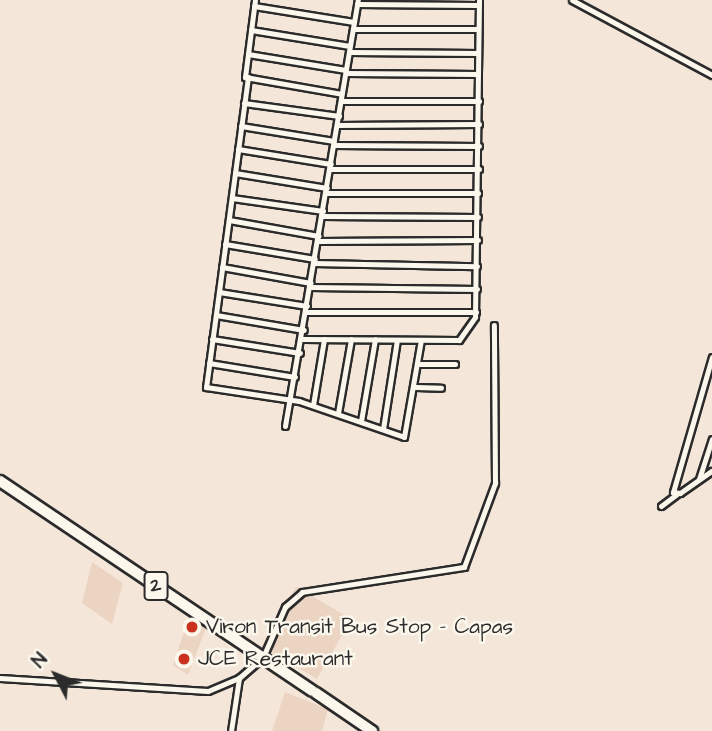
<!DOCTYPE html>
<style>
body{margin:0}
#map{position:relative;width:712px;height:731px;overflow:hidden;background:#f4e7d9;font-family:"Architects Daughter",sans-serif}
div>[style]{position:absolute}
.built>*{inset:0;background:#ecd4c2;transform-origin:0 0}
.roads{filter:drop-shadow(2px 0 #2b2b2b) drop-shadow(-2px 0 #2b2b2b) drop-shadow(0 2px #2b2b2b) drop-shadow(0 -2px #2b2b2b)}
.street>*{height:5px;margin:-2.5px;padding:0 2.5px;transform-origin:2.5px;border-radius:2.5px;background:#fbf7ec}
.highway>*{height:10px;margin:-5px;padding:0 5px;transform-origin:5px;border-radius:5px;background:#fbf7ec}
.dots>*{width:19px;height:19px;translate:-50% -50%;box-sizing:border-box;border:4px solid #fbf7ec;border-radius:50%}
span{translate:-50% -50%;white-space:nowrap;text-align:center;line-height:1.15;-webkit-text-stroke:5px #fbf7ec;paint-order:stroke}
.shield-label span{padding:2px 5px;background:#fbf7ec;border:2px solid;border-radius:5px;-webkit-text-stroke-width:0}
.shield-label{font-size:19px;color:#2b2b2b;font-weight:700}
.poi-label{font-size:21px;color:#2b2b2b}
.left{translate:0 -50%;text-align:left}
.north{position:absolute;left:21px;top:640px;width:70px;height:70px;-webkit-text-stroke:5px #fbf7ec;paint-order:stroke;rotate:312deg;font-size:19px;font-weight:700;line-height:28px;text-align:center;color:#2b2b2b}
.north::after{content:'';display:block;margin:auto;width:24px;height:32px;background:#2b2b2b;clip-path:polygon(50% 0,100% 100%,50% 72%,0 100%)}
</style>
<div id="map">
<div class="built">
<i style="clip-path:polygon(92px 562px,123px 583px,112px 624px,82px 603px)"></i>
<i style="left:296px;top:587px;width:64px;height:69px;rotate:30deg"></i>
<i style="clip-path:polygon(189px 617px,206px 628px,188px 675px,173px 665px)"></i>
<i style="clip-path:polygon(285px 692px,328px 709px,322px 731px,272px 731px)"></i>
</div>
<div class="roads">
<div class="street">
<i style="left:255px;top:0;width:78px;rotate:97.4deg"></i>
<i style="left:245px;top:77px;width:98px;rotate:9.9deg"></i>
<i style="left:572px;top:0;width:159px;rotate:28.2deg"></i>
<i style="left:357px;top:4px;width:121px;rotate:0.5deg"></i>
<i style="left:254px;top:6px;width:101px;rotate:9.1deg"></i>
<i style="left:353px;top:29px;width:125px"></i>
<i style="left:251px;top:30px;width:100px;rotate:9.2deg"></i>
<i style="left:349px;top:52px;width:129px;rotate:0.4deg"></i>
<i style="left:248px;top:54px;width:99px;rotate:9.3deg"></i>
<i style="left:478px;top:74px;width:74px;rotate:-89.2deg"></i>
<i style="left:248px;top:77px;width:313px;rotate:97.7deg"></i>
<i style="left:206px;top:387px;width:94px;rotate:8.6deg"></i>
<i style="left:299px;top:401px;width:111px;rotate:18.9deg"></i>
<i style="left:404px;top:437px;width:98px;rotate:-80.1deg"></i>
<i style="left:341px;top:101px;width:138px"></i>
<i style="left:244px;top:103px;width:96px;rotate:7.8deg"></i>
<i style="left:337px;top:125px;width:142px;rotate:-0.4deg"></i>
<i style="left:241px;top:126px;width:94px;rotate:9.2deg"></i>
<i style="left:334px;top:145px;width:145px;rotate:0.4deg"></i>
<i style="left:238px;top:149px;width:94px;rotate:9.2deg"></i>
<i style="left:330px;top:169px;width:149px"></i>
<i style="left:235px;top:173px;width:93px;rotate:9.3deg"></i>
<i style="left:326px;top:193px;width:152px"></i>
<i style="left:232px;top:198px;width:92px;rotate:8.1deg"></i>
<i style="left:322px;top:216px;width:156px;rotate:0.4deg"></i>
<i style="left:229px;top:220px;width:91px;rotate:10.1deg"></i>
<i style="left:318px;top:241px;width:160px;rotate:-0.4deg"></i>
<i style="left:225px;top:244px;width:91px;rotate:9.5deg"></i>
<i style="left:314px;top:263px;width:163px;rotate:1.1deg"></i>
<i style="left:222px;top:267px;width:90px;rotate:10.2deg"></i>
<i style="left:310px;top:287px;width:167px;rotate:0.7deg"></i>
<i style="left:219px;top:292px;width:89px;rotate:9deg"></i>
<i style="left:306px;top:312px;width:170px"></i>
<i style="left:216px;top:315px;width:89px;rotate:9.7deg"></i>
<i style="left:212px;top:339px;width:89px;rotate:9deg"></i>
<i style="left:303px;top:339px;width:156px;rotate:0.4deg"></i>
<i style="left:459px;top:340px;width:28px;rotate:-55deg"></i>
<i style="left:475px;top:317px;width:243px;rotate:-89.3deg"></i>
<i style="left:478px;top:74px;width:132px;rotate:-179.6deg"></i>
<i style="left:712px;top:357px;width:141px;rotate:106.1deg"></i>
<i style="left:673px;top:492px;width:7px;rotate:8deg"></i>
<i style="left:680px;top:493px;width:39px;rotate:-35deg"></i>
<i style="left:209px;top:363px;width:87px;rotate:9.2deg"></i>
<i style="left:420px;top:364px;width:35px"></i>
<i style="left:416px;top:387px;width:25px;rotate:2deg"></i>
<i style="left:313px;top:405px;width:67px;rotate:-80.5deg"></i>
<i style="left:338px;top:413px;width:75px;rotate:-80deg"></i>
<i style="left:361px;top:421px;width:83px;rotate:-80.3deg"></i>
<i style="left:285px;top:426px;width:432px;rotate:-80.3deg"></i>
<i style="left:383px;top:429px;width:90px;rotate:-81.1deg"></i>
<i style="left:699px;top:479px;width:42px;rotate:-72deg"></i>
<i style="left:661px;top:506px;width:20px;rotate:-37deg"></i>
<i style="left:0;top:678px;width:208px;rotate:3.6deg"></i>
<i style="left:208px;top:691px;width:34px;rotate:-23deg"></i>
<i style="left:239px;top:678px;width:32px;rotate:-41deg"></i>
<i style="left:263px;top:657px;width:55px;rotate:-66.3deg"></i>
<i style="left:285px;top:607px;width:23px;rotate:-41deg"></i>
<i style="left:302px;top:592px;width:164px;rotate:-8.8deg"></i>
<i style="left:464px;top:567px;width:90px;rotate:-69.7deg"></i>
<i style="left:495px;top:483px;width:158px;rotate:-90.4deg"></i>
<i style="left:231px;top:731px;width:54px;rotate:-81.4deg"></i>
</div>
<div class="highway">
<i style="left:0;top:481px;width:376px;rotate:33.9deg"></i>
<i style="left:316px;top:693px;width:68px;rotate:34.2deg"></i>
</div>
</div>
<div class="dots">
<i style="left:192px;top:627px;background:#c8321e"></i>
<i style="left:184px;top:659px;background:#c8321e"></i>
</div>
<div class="shield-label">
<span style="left:156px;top:586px">2</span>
</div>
<div class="poi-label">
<span class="left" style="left:206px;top:627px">Viron Transit Bus Stop - Capas</span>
<span class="left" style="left:198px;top:659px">JCE Restaurant</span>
</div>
<div class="north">N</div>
</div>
